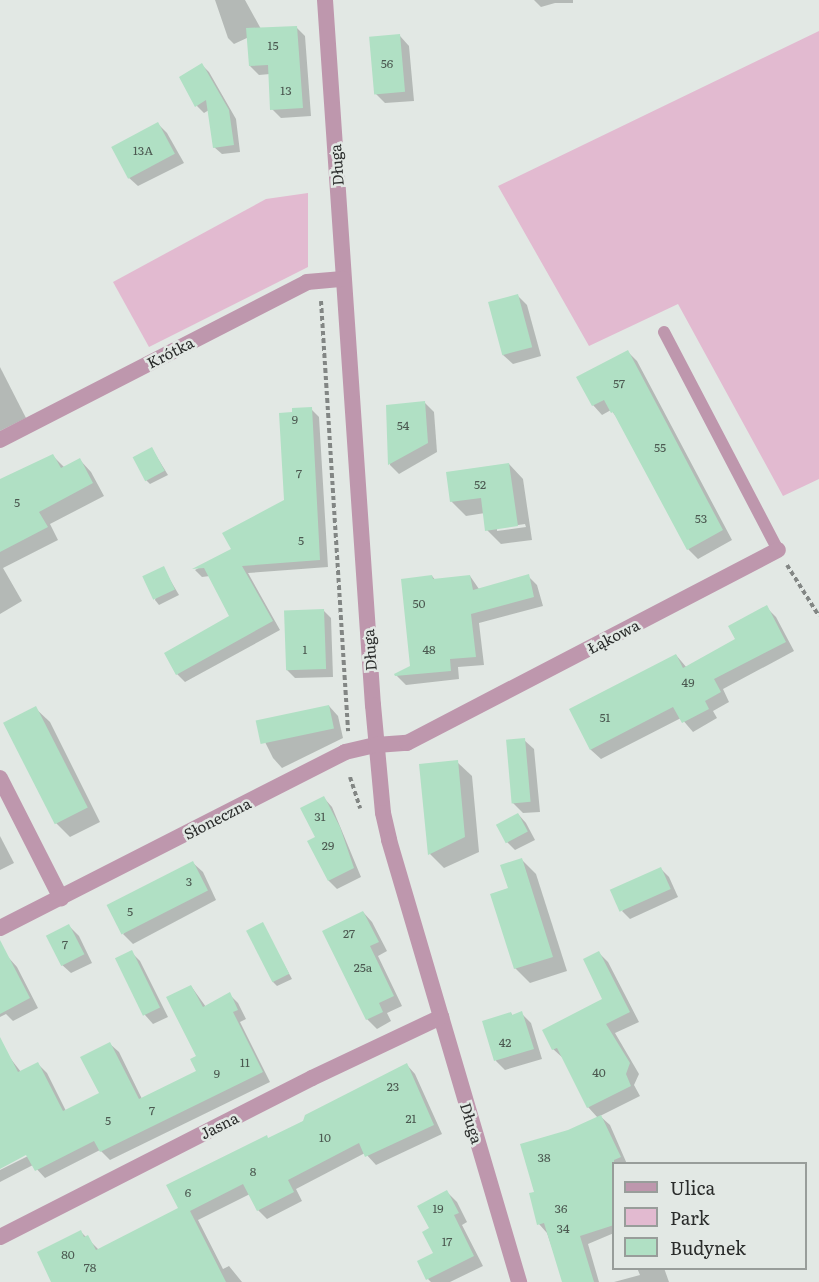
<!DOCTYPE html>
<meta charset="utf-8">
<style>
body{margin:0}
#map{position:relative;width:819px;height:1282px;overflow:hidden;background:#e2e8e4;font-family:Literata,serif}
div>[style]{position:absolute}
.green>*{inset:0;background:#e2bad0}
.shadow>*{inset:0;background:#0003}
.building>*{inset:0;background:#b0e0c4;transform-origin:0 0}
.path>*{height:4px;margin-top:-2px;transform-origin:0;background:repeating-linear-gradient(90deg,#828684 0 4.5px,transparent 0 7.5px)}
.service>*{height:12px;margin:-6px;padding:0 6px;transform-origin:6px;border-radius:6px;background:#be97ad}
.minor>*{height:16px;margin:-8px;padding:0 8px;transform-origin:8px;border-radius:8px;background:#be97ad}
span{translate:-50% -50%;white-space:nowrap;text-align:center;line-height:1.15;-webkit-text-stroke:5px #e2e8e4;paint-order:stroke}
.number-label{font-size:12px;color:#4c5951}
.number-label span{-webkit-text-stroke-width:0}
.street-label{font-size:15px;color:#2a2c2b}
.legend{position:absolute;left:612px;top:1162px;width:195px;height:108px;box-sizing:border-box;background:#e2e8e4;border:2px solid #989d9a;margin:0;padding:8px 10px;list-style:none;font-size:18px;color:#2a2c2b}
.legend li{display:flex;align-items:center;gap:12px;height:30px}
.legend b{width:30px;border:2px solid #989d9a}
</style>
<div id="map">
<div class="green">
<i style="clip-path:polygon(819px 31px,819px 479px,783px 496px,678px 304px,589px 346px,498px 186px)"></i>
<i style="clip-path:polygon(308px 193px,308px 267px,149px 347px,113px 282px,266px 199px)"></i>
</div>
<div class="shadow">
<i style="clip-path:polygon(215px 0,245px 0,261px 29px,296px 27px,305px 36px,311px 116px,281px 118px,272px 109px,270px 74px,259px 75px,250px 66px,249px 37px,234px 44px,228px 38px)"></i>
<i style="clip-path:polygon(534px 0,573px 0,573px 3px,555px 3px,541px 7px)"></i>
<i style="clip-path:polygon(400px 36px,409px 46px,414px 101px,385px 103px,375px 93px)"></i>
<i style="clip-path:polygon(202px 65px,209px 72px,236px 119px,240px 152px,222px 154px,214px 147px,209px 110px,204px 113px,197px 106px)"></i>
<i style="clip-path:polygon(158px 124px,167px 133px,184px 163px,138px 186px,128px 177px,114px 149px)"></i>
<i style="clip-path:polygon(518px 296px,527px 305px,541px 356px,513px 364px,503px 355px)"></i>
<i style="clip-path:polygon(628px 352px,637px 361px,732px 540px,698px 559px,688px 549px,618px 419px,611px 410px,602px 415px,593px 405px)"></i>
<i style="clip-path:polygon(0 367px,26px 418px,0 431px)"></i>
<i style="clip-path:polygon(424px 402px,434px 412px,437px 452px,399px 474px,390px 465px,387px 429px)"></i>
<i style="clip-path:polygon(311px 409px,319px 417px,328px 567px,248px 573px,280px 630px,185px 682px,177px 674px,231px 617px,210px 576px,202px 577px,195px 570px,233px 549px,285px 501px)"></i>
<i style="clip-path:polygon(152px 449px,168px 475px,150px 484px,146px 480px)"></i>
<i style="clip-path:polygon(53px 456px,65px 468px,80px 460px,91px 472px,104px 496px,50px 524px,58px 540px,3px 568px,22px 601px,0 614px,0 482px)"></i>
<i style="clip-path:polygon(evenodd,509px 464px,523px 479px,532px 540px,501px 544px,487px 530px,485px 513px,466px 516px,451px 501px,509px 464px,525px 524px,526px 527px,497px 531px,497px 528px,525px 524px)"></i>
<i style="clip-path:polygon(163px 568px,179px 595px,159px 605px,155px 600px)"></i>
<i style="clip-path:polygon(432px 576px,436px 581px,470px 576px,479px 589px,528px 576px,537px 585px,543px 606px,479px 623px,484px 665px,458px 667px,459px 679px,406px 685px,396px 675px,412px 667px)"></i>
<i style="clip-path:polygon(766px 607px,776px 617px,794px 651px,723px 689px,729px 702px,713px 711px,717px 718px,693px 732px,681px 718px,601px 759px,591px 750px,571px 710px,676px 655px,687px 668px,737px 640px)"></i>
<i style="clip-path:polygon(323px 610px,331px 618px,333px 677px,295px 678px,287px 670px)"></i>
<i style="clip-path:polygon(329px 706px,338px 716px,343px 738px,282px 768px,273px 758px,263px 738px)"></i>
<i style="clip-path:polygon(35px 708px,50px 722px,100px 822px,70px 837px,56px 823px)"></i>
<i style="clip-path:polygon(524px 740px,534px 749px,540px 812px,523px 813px,513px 803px)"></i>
<i style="clip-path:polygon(457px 762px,472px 776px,479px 852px,444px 868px,430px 854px)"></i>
<i style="clip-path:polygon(324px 798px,332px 807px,361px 877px,337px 889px,329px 881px,309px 841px,317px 837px)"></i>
<i style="clip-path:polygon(518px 814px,526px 823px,535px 840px,515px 850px,507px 842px)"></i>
<i style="clip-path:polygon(0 836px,14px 863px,0 870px)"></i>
<i style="clip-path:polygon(522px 860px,536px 874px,567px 971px,530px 983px,515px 968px,510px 889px)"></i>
<i style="clip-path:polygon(193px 863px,203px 872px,216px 900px,133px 944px,123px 934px)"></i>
<i style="clip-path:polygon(661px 869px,669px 877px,678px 897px,630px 919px,622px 911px)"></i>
<i style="clip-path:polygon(363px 912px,372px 922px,387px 951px,378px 956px,402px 1006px,387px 1013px,391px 1021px,377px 1029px,367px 1019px)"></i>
<i style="clip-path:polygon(262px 924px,292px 979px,277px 986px,273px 982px)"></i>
<i style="clip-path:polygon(69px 926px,79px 936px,92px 963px,71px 973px,61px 964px)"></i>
<i style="clip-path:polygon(131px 952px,140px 961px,168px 1017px,153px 1024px,145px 1015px)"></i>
<i style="clip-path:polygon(599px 953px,608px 962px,639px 1022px,615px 1033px,639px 1074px,634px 1085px,640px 1096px,600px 1116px,610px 1125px,627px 1164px,614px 1164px,614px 1233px,588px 1244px,599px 1282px,564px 1282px,547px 1233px,539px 1224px,536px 1193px,569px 1132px,598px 1118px,588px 1107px,564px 1059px,553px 1049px,604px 1000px)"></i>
<i style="clip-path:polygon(8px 957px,17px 967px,38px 1008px,13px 1021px,6px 1014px,0 1017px,0 961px)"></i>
<i style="clip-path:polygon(191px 986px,206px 1007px,229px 994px,238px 1003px,246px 1019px,240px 1022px,270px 1082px,110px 1160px,100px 1150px,45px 1178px,33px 1165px,0 1182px,0 1170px,34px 1153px,32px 1150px,0 1167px,0 1057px,7px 1054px,21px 1072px,38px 1064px,47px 1073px,66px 1111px,101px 1094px,110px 1044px,119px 1052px,142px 1099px,198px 1071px)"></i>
<i style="clip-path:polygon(511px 1013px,513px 1016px,521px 1013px,531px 1023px,542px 1059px,505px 1070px,496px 1061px,484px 1022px)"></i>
<i style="clip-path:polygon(407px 1065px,415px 1074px,442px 1134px,376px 1165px,365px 1153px,296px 1189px,302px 1201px,267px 1219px,258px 1210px,250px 1194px,198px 1220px,223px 1269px,229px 1266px,242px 1282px,53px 1282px,81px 1232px,99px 1250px,180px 1209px,269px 1140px)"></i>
<i style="clip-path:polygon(447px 1192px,457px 1202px,467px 1222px,462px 1225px,483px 1266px,450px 1282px,431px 1282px,428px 1279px,435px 1254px,431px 1228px)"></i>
<i style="clip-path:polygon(637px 1268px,664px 1268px,669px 1282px,614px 1282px,640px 1275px)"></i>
</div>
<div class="building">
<i style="clip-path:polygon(297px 26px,303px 108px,270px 110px,268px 65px,249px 66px,246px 28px)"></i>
<i style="left:400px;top:34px;width:58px;height:31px;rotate:85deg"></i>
<i style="clip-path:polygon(202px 63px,229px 110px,234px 145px,213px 148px,206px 100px,195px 107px,179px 77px)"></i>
<i style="left:158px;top:122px;width:36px;height:53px;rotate:62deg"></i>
<i style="left:518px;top:294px;width:55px;height:31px;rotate:75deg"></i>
<i style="clip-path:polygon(628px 350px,723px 530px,687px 550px,613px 412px,611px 413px,604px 400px,592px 406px,576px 377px)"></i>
<i style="clip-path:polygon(425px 401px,428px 443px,388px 465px,386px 405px)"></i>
<i style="clip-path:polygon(312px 407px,320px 560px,242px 566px,273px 621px,176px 675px,164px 653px,229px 616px,204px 568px,192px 569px,231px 549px,222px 533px,284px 500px,279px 413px,292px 412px,292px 408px)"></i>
<i style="left:152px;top:447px;width:27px;height:22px;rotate:62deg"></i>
<i style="clip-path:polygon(53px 454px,61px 468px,80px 458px,93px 483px,39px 512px,48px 527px,0 552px,0 479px)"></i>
<i style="clip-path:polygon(509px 463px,518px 526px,485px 531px,481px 498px,450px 502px,446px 472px)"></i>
<i style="left:164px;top:566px;width:26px;height:24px;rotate:65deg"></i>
<i style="clip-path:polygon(529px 574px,534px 597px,471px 614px,476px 657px,450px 659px,451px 671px,395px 676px,394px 674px,410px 666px,401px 579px,432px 575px,433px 579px,470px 575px,473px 590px)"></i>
<i style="clip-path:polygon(767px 605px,786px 642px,714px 679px,721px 692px,705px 701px,709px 709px,682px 723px,673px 707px,590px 750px,569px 709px,676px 654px,683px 668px,735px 639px,728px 626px)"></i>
<i style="left:324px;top:609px;width:60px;height:40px;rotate:88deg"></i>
<i style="left:329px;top:705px;width:24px;height:75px;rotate:78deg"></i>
<i style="left:36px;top:706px;width:114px;height:37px;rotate:63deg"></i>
<i style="left:525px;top:738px;width:64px;height:19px;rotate:85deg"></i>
<i style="clip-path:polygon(458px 760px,465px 837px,428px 855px,419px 764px)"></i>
<i style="clip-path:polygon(324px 796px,340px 827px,354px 868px,328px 881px,307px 841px,315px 837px,300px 808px)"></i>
<i style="left:518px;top:813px;width:21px;height:25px;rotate:62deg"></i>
<i style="clip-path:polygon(522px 858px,553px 957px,514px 969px,490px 894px,508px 888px,500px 865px)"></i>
<i style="left:193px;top:861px;width:33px;height:97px;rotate:63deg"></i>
<i style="left:661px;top:867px;width:24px;height:56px;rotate:66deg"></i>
<i style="clip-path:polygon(363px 911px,379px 942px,370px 946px,394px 996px,379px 1003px,383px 1012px,366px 1020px,322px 931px)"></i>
<i style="left:263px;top:922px;width:58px;height:19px;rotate:63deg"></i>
<i style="left:69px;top:924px;width:34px;height:26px;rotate:63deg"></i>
<i style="clip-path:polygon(0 940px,30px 998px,0 1014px)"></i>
<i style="left:132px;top:950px;width:64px;height:19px;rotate:64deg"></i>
<i style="clip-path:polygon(599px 951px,630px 1012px,606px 1024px,630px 1063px,626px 1074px,631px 1086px,587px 1108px,557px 1048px,552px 1050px,542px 1030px,602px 999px,583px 959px)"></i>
<i style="clip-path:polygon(191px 985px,203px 1007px,230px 992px,238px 1010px,233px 1012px,263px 1072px,100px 1152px,94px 1141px,35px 1171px,26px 1155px,0 1169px,0 1037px,18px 1072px,38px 1062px,63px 1111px,99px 1093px,80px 1057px,110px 1042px,139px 1099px,196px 1071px,190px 1059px,196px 1056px,166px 997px)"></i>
<i style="clip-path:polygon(522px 1011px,534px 1049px,494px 1061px,482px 1021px,511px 1012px,512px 1015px)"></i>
<i style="clip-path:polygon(407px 1063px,434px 1125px,365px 1157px,359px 1143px,288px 1180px,294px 1192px,257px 1211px,243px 1184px,190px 1211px,226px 1282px,51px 1282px,37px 1252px,81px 1230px,84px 1237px,88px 1235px,96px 1250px,178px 1208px,166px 1185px,267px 1135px,268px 1138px,303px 1121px,305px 1115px)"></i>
<i style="clip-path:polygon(601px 1115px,621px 1157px,614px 1160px,614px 1225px,580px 1236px,594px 1282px,562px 1282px,544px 1223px,537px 1225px,529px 1193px,534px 1192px,520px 1144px,568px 1130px)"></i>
<i style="clip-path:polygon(447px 1190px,459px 1213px,454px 1215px,474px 1256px,426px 1280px,417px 1261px,433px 1253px,422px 1232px,429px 1228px,417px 1206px)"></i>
</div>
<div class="path">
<i style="left:321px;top:301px;width:431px;rotate:86.4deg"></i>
<i style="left:787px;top:565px;width:60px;rotate:57.9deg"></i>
<i style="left:350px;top:777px;width:33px;rotate:72deg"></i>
</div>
<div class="service">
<i style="left:664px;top:332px;width:246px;rotate:62.4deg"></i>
</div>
<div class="minor">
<i style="left:325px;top:0;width:707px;rotate:86.11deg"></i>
<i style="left:373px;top:705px;width:108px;rotate:84.7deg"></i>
<i style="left:383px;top:813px;width:28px;rotate:77deg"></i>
<i style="left:389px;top:840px;width:461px;rotate:73.6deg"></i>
<i style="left:0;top:440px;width:345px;rotate:-27.2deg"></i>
<i style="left:307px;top:282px;width:36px;rotate:-5deg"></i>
<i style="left:0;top:778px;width:135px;rotate:63.1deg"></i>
<i style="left:0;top:928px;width:387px;rotate:-27deg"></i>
<i style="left:345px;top:752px;width:32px;rotate:-13deg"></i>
<i style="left:376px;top:745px;width:31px;rotate:-4deg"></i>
<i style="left:407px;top:743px;width:418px;rotate:-27.5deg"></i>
<i style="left:0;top:1237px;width:350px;rotate:-27deg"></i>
<i style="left:312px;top:1078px;width:143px;rotate:-25.3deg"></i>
</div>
<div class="number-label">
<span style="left:273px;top:46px">15</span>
<span style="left:387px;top:64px">56</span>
<span style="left:286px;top:91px">13</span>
<span style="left:143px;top:151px">13A</span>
<span style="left:619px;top:384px">57</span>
<span style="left:295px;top:420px">9</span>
<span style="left:403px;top:426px">54</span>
<span style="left:660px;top:448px">55</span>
<span style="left:299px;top:474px">7</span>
<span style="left:480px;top:485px">52</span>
<span style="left:17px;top:503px">5</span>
<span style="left:701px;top:519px">53</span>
<span style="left:301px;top:541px">5</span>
<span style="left:419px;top:604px">50</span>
<span style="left:305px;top:650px">1</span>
<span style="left:429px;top:650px">48</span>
<span style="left:688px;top:683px">49</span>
<span style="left:605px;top:718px">51</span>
<span style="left:320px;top:817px">31</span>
<span style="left:328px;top:846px">29</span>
<span style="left:189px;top:882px">3</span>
<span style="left:130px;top:912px">5</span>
<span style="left:349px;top:934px">27</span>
<span style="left:65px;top:945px">7</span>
<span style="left:363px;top:968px">25a</span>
<span style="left:505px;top:1043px">42</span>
<span style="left:245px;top:1063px">11</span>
<span style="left:599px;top:1073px">40</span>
<span style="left:217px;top:1074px">9</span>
<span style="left:393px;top:1087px">23</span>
<span style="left:152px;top:1111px">7</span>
<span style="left:411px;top:1119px">21</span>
<span style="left:108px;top:1121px">5</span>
<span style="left:325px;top:1138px">10</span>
<span style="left:544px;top:1158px">38</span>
<span style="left:253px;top:1172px">8</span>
<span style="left:188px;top:1193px">6</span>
<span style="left:438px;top:1209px">19</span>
<span style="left:561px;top:1209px">36</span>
<span style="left:563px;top:1229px">34</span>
<span style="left:447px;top:1242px">17</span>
<span style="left:68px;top:1255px">80</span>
<span style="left:90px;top:1268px">78</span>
</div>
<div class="street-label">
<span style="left:336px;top:165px;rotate:-94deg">Długa</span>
<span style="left:170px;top:352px;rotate:-27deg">Krótka</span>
<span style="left:613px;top:636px;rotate:-27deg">Łąkowa</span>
<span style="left:369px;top:650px;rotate:-94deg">Długa</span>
<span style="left:217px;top:818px;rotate:-27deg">Słoneczna</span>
<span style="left:472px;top:1123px;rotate:73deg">Długa</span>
<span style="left:219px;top:1125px;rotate:-27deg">Jasna</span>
</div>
<ul class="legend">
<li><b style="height:8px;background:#be97ad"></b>Ulica</li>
<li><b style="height:16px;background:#e2bad0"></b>Park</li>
<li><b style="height:16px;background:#b0e0c4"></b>Budynek</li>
</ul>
</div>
